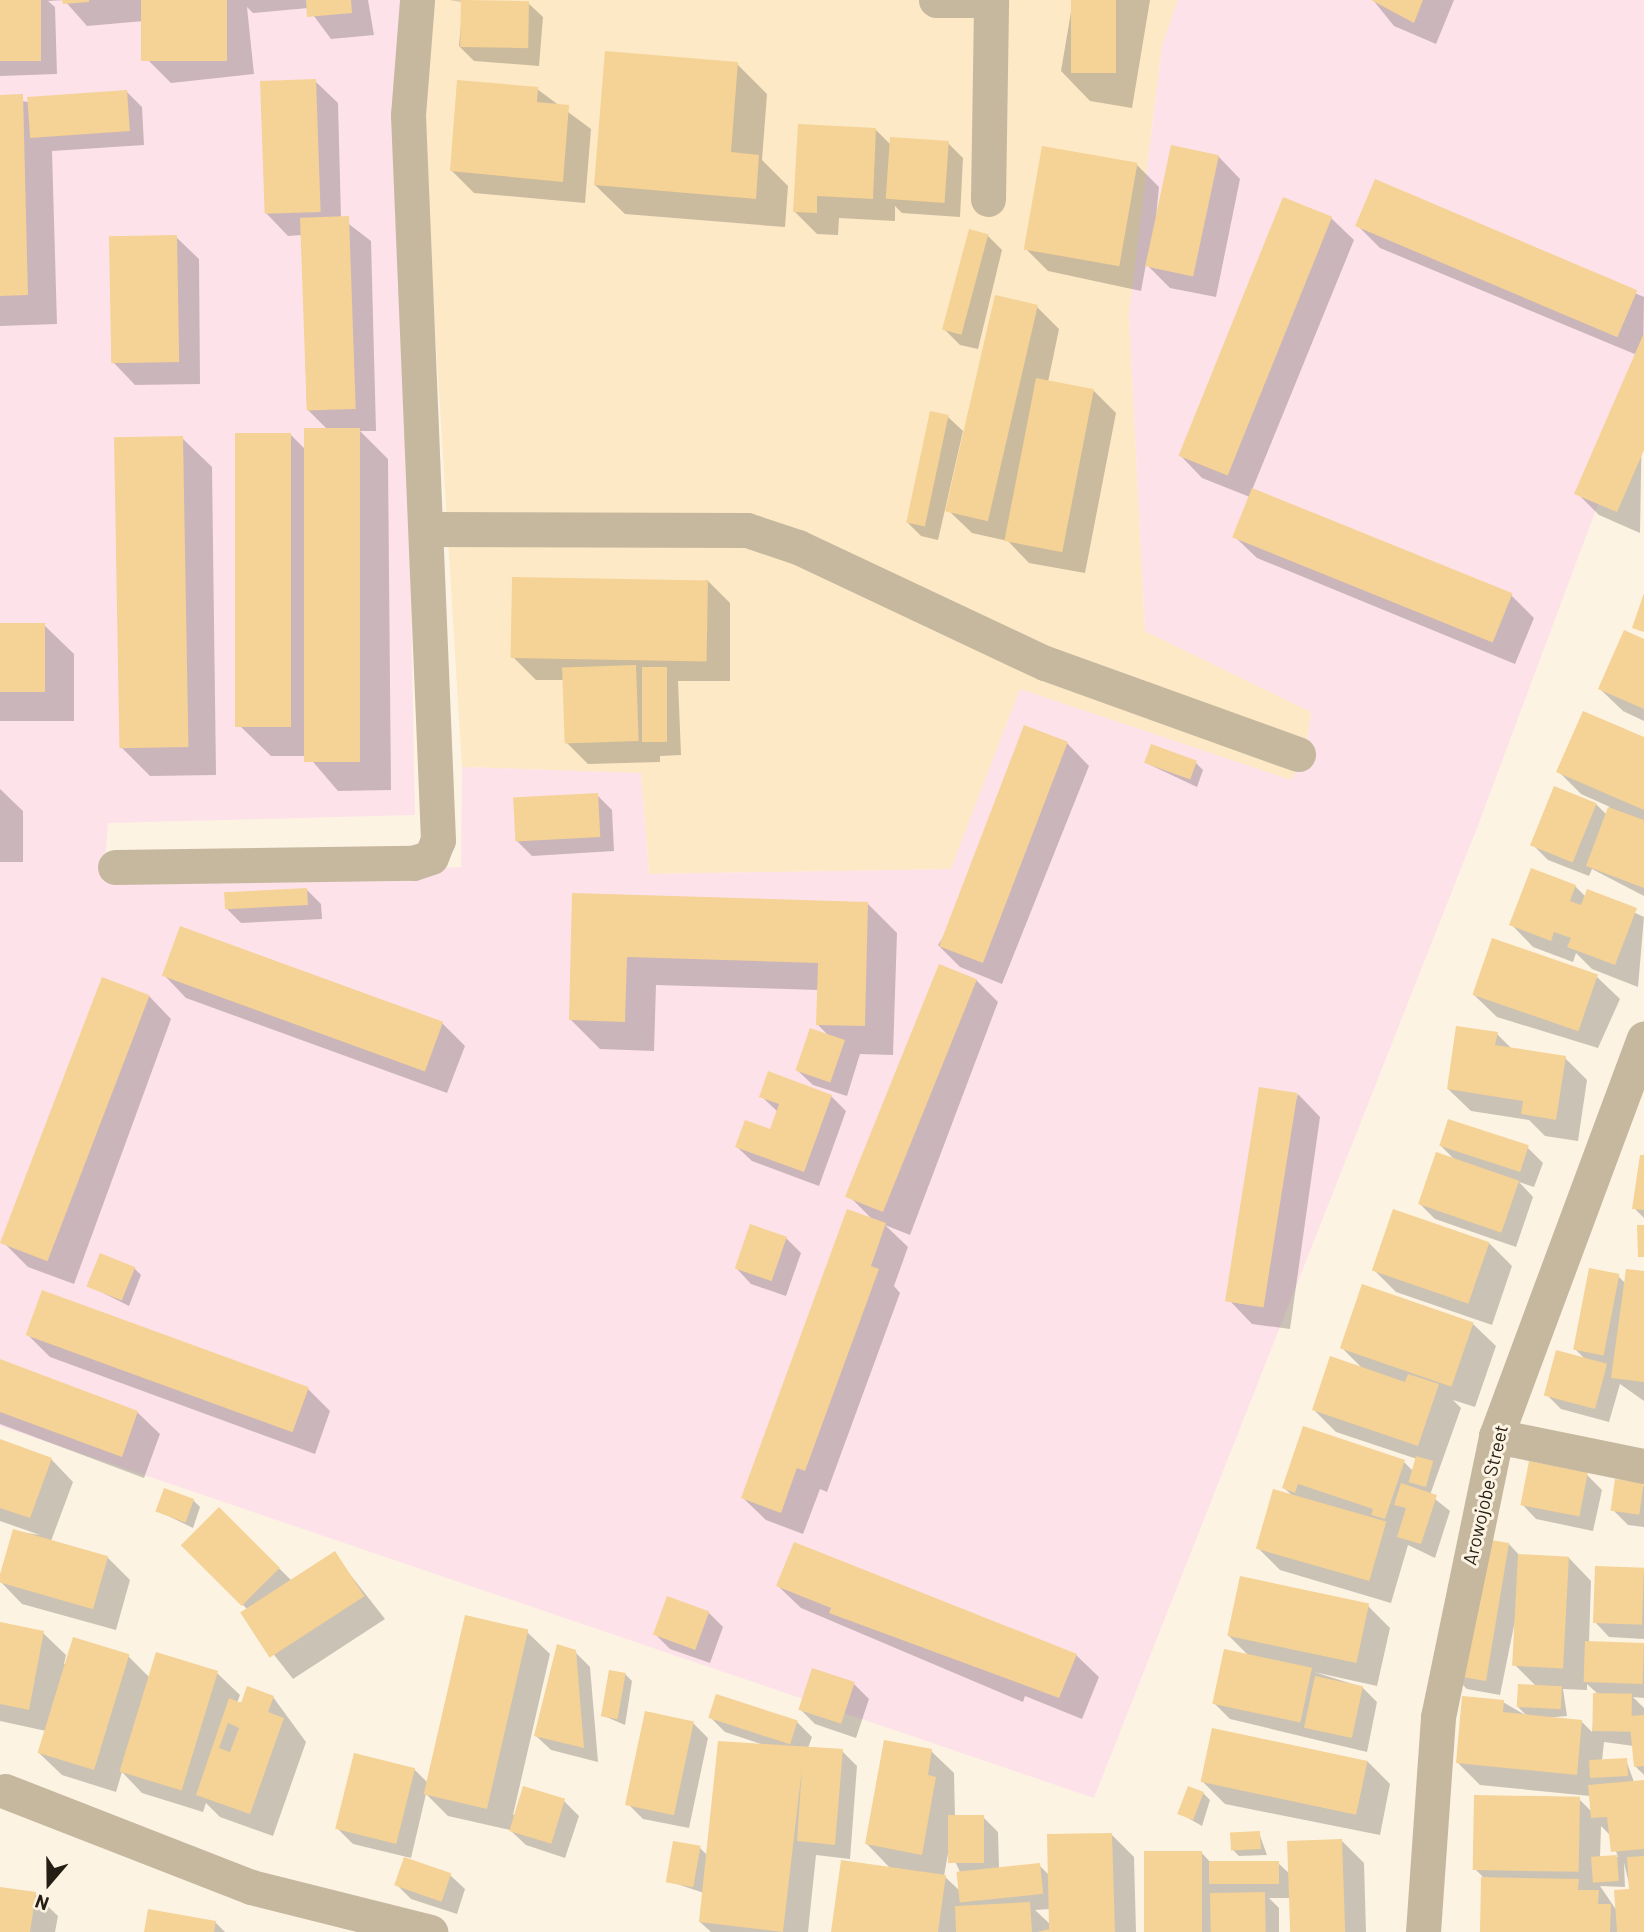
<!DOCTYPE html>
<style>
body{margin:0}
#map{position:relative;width:1644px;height:1932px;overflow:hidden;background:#fdf3e3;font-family:Barlow,sans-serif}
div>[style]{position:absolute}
.built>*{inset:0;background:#fde9c6}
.education>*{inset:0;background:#fde3e9}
.shadow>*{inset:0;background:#0003}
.building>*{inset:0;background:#f5d295;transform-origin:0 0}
.minor>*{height:35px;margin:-17.5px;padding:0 17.5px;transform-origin:17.5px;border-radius:17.5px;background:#c6b89e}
span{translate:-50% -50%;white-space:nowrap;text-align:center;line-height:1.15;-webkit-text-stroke:6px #fdf3e3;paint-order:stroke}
.street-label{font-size:19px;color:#241e14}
.north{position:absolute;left:14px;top:1848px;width:70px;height:70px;-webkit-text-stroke:5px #fdf3e3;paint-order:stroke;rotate:200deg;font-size:19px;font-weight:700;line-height:28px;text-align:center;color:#241e14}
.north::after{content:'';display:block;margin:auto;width:24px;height:32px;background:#241e14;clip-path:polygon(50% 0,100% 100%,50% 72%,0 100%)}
</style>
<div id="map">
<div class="built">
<i style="clip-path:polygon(415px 0,1178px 0,1162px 46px,1129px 315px,1145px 631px,1311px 712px,1305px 756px,1291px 780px,1020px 689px,951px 869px,649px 874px,641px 773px,462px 767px)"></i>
</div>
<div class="education">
<i style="clip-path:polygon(0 0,400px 0,415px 815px,108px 823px,104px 878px,461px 867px,462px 767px,641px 773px,649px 874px,951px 869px,1020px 689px,1291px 780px,1305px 756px,1311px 712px,1145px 631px,1129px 315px,1162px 46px,1178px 0,1644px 0,1644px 381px,1477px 828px,1094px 1798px,0 1426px)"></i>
</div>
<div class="shadow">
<i style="clip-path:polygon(0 0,368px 0,374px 35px,331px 39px,308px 8px,253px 13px,247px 7px,254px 74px,171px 83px,148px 60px,144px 21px,87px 26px,64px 0,48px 1px,55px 7px,57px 74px,0 76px)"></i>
<i style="clip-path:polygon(449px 0,528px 3px,543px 17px,539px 66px,474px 61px,459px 46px,463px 2px)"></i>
<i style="clip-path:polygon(1073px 0,1150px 0,1132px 108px,1090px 101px,1061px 71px)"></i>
<i style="clip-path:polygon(1373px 0,1454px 0,1436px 44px,1394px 26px)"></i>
<i style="clip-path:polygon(737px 64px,767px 94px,762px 160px,788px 186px,785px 227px,625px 214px,595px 185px)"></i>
<i style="clip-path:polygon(315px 81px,338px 103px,341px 218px,371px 241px,376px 431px,360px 431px,388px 459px,391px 790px,338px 791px,308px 756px,271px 756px,241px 727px,291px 435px,306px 450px,328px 430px,307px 409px,302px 235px,288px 236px,266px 213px)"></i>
<i style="clip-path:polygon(537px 89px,591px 129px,585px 203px,474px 193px,452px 171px)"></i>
<i style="clip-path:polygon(127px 92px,142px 107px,144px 145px,52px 151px,57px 324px,0 326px,0 97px,28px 102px)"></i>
<i style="clip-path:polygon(876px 130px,891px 145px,948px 143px,963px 158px,960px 217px,902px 213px,895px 206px,895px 221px,839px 218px,838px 235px,817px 234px,795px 212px)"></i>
<i style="clip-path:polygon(1218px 156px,1240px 179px,1216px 297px,1170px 288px,1146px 264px,1141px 291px,1048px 271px,1026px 249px,1137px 165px,1159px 187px,1154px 238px)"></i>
<i style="clip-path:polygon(1376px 181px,1644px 297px,1640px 533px,1599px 515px,1577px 493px,1637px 355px,1380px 248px,1358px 226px)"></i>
<i style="clip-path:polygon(1331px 218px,1354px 240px,1252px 490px,1511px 595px,1534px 618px,1515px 664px,1257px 558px,1234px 536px,1250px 497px,1202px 478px,1180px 455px)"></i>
<i style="clip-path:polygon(987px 235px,1002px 250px,978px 349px,960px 345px,945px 330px)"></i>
<i style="clip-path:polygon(176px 237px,199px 259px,200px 384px,135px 385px,113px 362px)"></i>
<i style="clip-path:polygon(1037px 307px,1059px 329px,1048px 382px,1094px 391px,1116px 413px,1085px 573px,1029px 563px,1008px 541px,972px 533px,949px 511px)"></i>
<i style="clip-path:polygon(948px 417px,963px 431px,938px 540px,921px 536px,907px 522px)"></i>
<i style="clip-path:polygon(182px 438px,212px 467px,216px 775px,150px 776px,121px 747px)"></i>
<i style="clip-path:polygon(707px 580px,730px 603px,730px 681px,678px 681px,681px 755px,660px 756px,660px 762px,588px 764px,566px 742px,564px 680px,536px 680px,513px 657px)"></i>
<i style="clip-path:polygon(0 625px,44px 625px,74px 654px,74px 721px,0 721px)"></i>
<i style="clip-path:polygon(1644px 640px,1644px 721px,1623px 711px,1600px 689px)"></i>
<i style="clip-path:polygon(1644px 739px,1644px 896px,1592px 869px,1589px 876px,1548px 860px,1533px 845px,1596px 804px,1607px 815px,1610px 807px,1581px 794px,1559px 772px)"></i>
<i style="clip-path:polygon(1067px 743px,1089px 766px,1002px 984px,960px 967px,938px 945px)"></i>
<i style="clip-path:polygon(1146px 763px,1196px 763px,1203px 770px,1197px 787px)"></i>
<i style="clip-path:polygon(0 789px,23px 811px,23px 862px,0 862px)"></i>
<i style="clip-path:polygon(597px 795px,612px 810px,614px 851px,532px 856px,517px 841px)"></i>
<i style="clip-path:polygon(1575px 886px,1586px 897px,1588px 891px,1644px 917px,1638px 987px,1592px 969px,1576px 953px,1573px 962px,1533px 947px,1511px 924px)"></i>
<i style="clip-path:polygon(306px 889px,321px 904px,322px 919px,241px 923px,226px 908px)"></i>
<i style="clip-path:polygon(574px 895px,867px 903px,897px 933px,893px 1055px,860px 1054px,847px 1096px,813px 1085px,798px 1071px,830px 1037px,817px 1024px,818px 990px,656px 985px,654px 1051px,600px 1049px,570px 1019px)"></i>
<i style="clip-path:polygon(1493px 941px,1597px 977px,1620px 999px,1598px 1048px,1497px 1017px,1474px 995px)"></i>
<i style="clip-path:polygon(164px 975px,442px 1023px,465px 1046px,447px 1093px,186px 998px)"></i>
<i style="clip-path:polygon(976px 980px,998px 1002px,910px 1235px,885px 1225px,908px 1247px,894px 1286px,900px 1293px,827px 1492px,820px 1489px,803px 1534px,766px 1520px,743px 1498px,874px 1221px,851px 1198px)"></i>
<i style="clip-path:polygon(149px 996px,171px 1019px,74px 1284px,28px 1267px,6px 1245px)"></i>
<i style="clip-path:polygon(1497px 1034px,1513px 1050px,1565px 1058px,1587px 1080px,1578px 1141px,1545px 1136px,1529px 1120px,1471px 1111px,1448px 1089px)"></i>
<i style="clip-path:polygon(1298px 1094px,1320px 1117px,1290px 1329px,1252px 1324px,1230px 1301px)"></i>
<i style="clip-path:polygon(761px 1096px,831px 1096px,846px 1111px,819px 1186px,752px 1161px,737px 1147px,771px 1132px,778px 1112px)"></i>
<i style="clip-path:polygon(1441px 1146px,1528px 1148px,1543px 1163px,1534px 1187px,1519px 1182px,1533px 1197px,1516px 1247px,1435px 1219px,1420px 1204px,1455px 1160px)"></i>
<i style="clip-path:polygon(1644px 1157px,1644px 1218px,1634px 1208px)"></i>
<i style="clip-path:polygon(786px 1238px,801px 1253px,786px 1296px,751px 1284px,737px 1269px)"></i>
<i style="clip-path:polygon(1489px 1243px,1512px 1266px,1492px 1325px,1396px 1292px,1374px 1270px)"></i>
<i style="clip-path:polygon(134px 1268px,141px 1275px,129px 1306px,89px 1286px)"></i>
<i style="clip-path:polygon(1644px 1273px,1644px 1401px,1620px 1384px,1609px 1422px,1561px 1409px,1546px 1394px,1586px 1360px,1575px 1349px,1618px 1276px,1626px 1284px)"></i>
<i style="clip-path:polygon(1363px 1286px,1473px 1324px,1496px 1346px,1475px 1407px,1453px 1400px,1461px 1408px,1430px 1495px,1450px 1511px,1435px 1558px,1408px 1545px,1391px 1603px,1280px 1570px,1257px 1547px,1293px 1496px,1284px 1488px,1304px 1428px,1404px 1462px,1413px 1471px,1417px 1459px,1336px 1432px,1314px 1410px,1364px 1370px,1342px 1348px)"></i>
<i style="clip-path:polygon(28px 1335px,308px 1389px,330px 1411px,315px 1454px,50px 1357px)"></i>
<i style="clip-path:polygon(0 1361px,137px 1412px,160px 1434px,144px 1478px,0 1424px)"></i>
<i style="clip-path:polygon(0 1441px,51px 1459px,73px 1482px,51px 1541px,107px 1557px,130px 1580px,116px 1630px,22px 1604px,0 1581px,14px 1531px,40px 1535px,0 1521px)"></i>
<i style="clip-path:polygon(1587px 1475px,1602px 1490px,1593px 1531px,1536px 1519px,1522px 1504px)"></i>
<i style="clip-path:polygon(1644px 1485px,1644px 1527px,1628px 1525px,1613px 1510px)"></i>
<i style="clip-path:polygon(193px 1500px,200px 1507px,193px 1528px,158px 1511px)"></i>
<i style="clip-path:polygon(219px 1509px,292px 1581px,334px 1554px,385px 1619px,293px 1679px,242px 1614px,248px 1610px,183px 1545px)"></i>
<i style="clip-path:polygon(evenodd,1509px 1544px,1520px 1556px,1569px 1558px,1591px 1581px,1589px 1643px,1644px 1645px,1644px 1698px,1633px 1697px,1644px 1708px,1644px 1775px,1636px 1767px,1634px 1746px,1604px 1742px,1602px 1761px,1626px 1760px,1634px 1782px,1644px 1781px,1644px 1932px,1482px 1932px,1483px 1877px,1475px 1869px,1579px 1799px,1592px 1812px,1590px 1796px,1480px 1785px,1458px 1763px,1503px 1702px,1527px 1716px,1518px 1707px,1537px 1687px,1516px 1666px,1518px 1606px,1500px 1695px,1467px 1689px,1452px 1674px,1509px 1544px,1587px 1684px,1598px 1694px,1592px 1732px,1581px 1721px,1545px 1718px,1567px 1716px,1563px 1689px,1587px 1690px,1587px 1684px,1509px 1544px,1601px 1826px,1611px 1836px,1618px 1857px,1600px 1858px,1601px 1826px,1509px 1544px,1624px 1863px,1631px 1891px,1617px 1911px,1600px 1886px,1625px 1887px,1624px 1863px)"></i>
<i style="clip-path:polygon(1644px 1570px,1644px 1639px,1609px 1637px,1595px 1622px)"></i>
<i style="clip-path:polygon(778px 1586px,1076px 1655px,1099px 1677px,1082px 1719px,1025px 1696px,1023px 1702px,801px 1608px)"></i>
<i style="clip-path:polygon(1368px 1606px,1390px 1628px,1377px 1686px,1314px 1672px,1362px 1687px,1377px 1702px,1367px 1752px,1230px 1719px,1215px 1704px,1249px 1656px,1229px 1636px)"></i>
<i style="clip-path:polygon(708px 1612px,723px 1627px,710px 1663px,670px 1649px,655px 1634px)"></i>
<i style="clip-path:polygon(0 1624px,43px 1633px,66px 1655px,64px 1664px,128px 1656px,150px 1678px,157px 1654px,217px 1673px,240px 1695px,237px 1703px,273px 1697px,306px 1742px,273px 1836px,220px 1817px,206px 1803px,203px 1812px,142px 1793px,122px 1772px,116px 1792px,62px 1775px,39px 1753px,46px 1731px,0 1721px)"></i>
<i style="clip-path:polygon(527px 1632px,550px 1654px,513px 1815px,564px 1801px,579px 1816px,565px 1858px,526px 1845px,510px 1830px,448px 1816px,426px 1794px,411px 1858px,353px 1844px,338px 1829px,414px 1769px,428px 1783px)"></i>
<i style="clip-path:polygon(575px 1652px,590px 1667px,598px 1762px,551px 1750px,536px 1736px)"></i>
<i style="clip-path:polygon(625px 1674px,632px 1681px,625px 1725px,604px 1716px)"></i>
<i style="clip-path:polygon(854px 1684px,869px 1699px,856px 1738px,815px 1724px,800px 1709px)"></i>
<i style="clip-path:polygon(710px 1717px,797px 1722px,812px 1737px,808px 1748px,842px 1751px,857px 1766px,850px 1859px,816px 1855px,808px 1932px,711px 1932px,700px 1922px,704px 1893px,668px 1881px,700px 1848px,708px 1856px,770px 1747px,725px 1732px)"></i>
<i style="clip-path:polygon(693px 1723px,708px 1738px,689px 1828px,643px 1819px,628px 1804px)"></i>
<i style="clip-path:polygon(evenodd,931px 1751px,954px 1773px,955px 1817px,983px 1817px,998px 1832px,999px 1868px,1039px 1865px,1049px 1875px,1112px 1835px,1134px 1857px,1136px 1932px,833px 1932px,891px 1869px,867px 1844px,931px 1751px,949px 1848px,960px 1872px,959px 1890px,944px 1876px,949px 1848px,931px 1751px,1050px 1909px,1051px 1925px,1035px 1910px,1050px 1909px)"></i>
<i style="clip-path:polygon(1367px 1761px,1390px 1784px,1380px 1835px,1225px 1804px,1203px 1782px)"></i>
<i style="clip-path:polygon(1203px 1793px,1210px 1800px,1202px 1826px,1181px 1814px)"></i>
<i style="clip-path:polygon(1259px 1833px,1267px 1855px,1239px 1856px,1232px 1849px)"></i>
<i style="clip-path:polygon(1342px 1841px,1364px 1863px,1366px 1932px,1291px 1932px,1290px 1898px,1269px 1898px,1279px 1908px,1279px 1932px,1147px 1932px,1201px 1852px,1212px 1864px,1278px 1863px,1290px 1874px)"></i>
<i style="clip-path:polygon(450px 1875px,465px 1889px,457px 1914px,411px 1899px,396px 1884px)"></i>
<i style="clip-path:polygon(0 1888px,35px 1894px,58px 1916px,55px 1932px,0 1932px)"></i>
<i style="clip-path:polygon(215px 1922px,225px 1932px,145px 1932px)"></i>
</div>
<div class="building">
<i style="left:0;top:0;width:41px;height:61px"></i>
<i style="clip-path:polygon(62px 0,89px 0,89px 2px,63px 4px)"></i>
<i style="left:141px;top:0;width:86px;height:61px"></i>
<i style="clip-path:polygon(306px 0,351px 0,352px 13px,307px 17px)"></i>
<i style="left:461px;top:0;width:68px;height:47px;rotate:1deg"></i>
<i style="left:1071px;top:0;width:45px;height:73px"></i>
<i style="clip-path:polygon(1371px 0,1423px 0,1414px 23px)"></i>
<i style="clip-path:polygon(605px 51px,738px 62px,731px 152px,759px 155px,756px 199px,594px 185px)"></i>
<i style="left:316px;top:79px;width:133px;height:56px;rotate:88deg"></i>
<i style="clip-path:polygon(457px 80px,538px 87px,537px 102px,569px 105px,563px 182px,450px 171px)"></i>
<i style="left:127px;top:90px;width:41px;height:100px;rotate:86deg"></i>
<i style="clip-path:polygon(23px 94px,28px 295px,0 296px,0 95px)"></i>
<i style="clip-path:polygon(798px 124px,876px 128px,873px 199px,817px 196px,817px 213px,793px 212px)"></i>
<i style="left:890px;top:137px;width:59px;height:62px;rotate:4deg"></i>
<i style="left:1171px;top:145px;width:49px;height:124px;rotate:12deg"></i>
<i style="left:1042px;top:146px;width:97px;height:105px;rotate:10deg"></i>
<i style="left:1375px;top:179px;width:285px;height:51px;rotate:23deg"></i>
<i style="left:1283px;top:197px;width:53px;height:279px;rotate:22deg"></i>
<i style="left:349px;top:216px;width:193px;height:49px;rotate:88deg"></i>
<i style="left:969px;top:229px;width:20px;height:104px;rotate:15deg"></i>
<i style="left:177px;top:235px;width:127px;height:68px;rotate:89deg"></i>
<i style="left:995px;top:295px;width:44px;height:222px;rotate:13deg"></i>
<i style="clip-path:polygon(1644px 333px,1644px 450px,1617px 512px,1574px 494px)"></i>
<i style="left:1036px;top:378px;width:59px;height:166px;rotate:11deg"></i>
<i style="left:930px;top:411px;width:19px;height:114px;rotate:12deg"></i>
<i style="left:304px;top:428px;width:56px;height:334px"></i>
<i style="left:235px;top:433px;width:56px;height:294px"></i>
<i style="left:183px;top:436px;width:311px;height:69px;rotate:89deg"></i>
<i style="left:1252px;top:488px;width:281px;height:53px;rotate:22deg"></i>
<i style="left:512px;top:577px;width:196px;height:81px;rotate:1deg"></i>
<i style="clip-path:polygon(1644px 593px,1644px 632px,1632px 628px)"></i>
<i style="left:0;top:623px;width:45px;height:69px"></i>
<i style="clip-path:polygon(1624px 630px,1644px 639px,1644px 709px,1598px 689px)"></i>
<i style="left:636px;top:665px;width:76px;height:74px;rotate:88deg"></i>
<i style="left:642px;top:667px;width:25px;height:75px"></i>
<i style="clip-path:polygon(1583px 711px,1644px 737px,1644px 810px,1556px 772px)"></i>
<i style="left:1024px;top:725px;width:47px;height:237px;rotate:21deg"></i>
<i style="left:1151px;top:744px;width:49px;height:20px;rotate:20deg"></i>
<i style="left:1554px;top:786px;width:46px;height:64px;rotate:22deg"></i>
<i style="left:598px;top:793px;width:44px;height:85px;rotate:87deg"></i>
<i style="clip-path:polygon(1608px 807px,1644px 820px,1644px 888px,1586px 866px)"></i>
<i style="clip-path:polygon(1531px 868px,1576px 885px,1570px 901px,1581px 905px,1587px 889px,1637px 908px,1615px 965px,1567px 947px,1571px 938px,1554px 932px,1551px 941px,1509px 925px)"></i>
<i style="left:307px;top:888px;width:17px;height:83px;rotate:87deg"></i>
<i style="clip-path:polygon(572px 893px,868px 902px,865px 1026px,816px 1025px,818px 963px,627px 957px,625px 1022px,569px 1020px)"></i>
<i style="left:180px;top:926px;width:280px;height:53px;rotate:20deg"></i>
<i style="left:1492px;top:938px;width:112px;height:60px;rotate:19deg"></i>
<i style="left:939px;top:964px;width:41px;height:251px;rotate:22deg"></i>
<i style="left:102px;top:977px;width:51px;height:285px;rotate:21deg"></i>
<i style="clip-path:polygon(1456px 1026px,1498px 1032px,1495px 1045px,1566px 1056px,1556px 1120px,1521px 1114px,1523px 1101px,1447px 1089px)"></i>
<i style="left:810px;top:1028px;width:37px;height:45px;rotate:19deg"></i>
<i style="clip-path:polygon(768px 1071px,832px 1095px,804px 1172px,735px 1147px,745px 1120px,770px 1129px,779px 1104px,759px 1097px)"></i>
<i style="left:1259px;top:1087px;width:39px;height:217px;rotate:9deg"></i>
<i style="left:1448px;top:1119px;width:85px;height:28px;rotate:18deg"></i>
<i style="left:1436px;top:1152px;width:88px;height:55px;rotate:19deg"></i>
<i style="clip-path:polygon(1640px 1155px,1644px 1155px,1644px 1210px,1632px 1209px)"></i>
<i style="clip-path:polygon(847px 1209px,886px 1223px,871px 1266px,879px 1269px,805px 1471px,797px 1468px,781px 1513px,741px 1498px)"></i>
<i style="left:1393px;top:1209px;width:102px;height:65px;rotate:19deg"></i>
<i style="left:750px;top:1224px;width:39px;height:47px;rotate:19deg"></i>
<i style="clip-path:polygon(1637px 1225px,1644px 1225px,1644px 1257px,1638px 1257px)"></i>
<i style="left:100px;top:1253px;width:38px;height:36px;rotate:22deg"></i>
<i style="left:1589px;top:1268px;width:31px;height:83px;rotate:11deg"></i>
<i style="clip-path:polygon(1626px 1269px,1644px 1271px,1644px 1382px,1611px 1378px)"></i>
<i style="left:1362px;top:1284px;width:118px;height:68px;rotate:19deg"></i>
<i style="left:42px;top:1290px;width:284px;height:48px;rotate:20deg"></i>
<i style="left:1556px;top:1350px;width:53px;height:47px;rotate:15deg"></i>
<i style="clip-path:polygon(1330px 1356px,1405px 1382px,1408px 1374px,1439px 1384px,1418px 1446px,1312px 1410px)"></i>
<i style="clip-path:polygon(0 1359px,138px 1411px,122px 1457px,0 1412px)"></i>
<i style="clip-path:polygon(1303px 1426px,1405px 1460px,1385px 1519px,1371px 1515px,1373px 1509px,1298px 1484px,1295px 1493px,1282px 1488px)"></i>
<i style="clip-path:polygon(0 1439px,52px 1458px,30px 1518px,0 1508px)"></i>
<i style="left:1416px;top:1456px;width:18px;height:27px;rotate:16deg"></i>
<i style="left:1529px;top:1461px;width:60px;height:45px;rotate:11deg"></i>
<i style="left:1615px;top:1479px;width:29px;height:32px;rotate:8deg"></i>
<i style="clip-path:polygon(1401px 1483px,1437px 1495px,1421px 1544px,1397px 1537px,1406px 1508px,1394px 1505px)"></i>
<i style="left:164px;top:1488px;width:32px;height:25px;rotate:20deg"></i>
<i style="left:1273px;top:1489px;width:118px;height:62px;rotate:16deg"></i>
<i style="left:219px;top:1507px;width:86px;height:54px;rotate:45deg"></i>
<i style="left:13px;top:1529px;width:99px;height:55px;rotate:16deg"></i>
<i style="clip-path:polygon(1478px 1538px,1509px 1543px,1486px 1681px,1450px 1675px)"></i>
<i style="clip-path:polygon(794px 1542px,1077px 1654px,1059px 1698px,829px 1613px,831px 1608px,776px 1586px)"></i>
<i style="left:335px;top:1551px;width:54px;height:113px;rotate:57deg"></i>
<i style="left:1518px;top:1554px;width:51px;height:112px;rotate:3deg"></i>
<i style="left:1595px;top:1566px;width:49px;height:57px;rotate:2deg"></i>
<i style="left:1240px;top:1576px;width:132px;height:61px;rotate:12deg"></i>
<i style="left:667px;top:1596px;width:45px;height:41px;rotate:20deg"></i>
<i style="left:465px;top:1615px;width:65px;height:184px;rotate:13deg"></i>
<i style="clip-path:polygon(0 1622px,44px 1631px,29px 1710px,0 1704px)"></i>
<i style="left:73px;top:1637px;width:59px;height:121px;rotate:17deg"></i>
<i style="left:1585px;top:1641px;width:59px;height:41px;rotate:2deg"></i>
<i style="clip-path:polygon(557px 1644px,576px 1650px,584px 1748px,534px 1736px)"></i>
<i style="left:1224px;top:1649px;width:90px;height:56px;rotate:12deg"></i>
<i style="left:156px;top:1652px;width:65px;height:125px;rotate:17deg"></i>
<i style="left:812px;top:1668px;width:45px;height:44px;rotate:18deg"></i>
<i style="left:609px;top:1670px;width:17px;height:47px;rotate:10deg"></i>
<i style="left:1315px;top:1676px;width:49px;height:53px;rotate:12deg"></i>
<i style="left:1518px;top:1684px;width:44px;height:23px;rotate:3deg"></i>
<i style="clip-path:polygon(evenodd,247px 1686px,274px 1696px,268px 1712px,284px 1718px,250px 1814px,196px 1795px,229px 1698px,241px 1703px,247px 1686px,228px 1723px,239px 1728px,230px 1752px,219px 1748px,228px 1723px)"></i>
<i style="left:1593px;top:1693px;width:39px;height:38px;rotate:1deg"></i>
<i style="left:716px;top:1694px;width:86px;height:25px;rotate:18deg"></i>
<i style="clip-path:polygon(1462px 1696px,1504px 1700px,1503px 1712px,1582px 1720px,1577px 1775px,1456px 1763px)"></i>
<i style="left:645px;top:1711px;width:50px;height:96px;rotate:12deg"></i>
<i style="clip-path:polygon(1644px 1715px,1644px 1766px,1634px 1767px,1629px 1716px)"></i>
<i style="left:1212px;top:1728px;width:159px;height:55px;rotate:12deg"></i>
<i style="clip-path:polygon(884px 1740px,932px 1749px,928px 1775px,936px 1777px,922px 1855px,865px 1844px)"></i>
<i style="clip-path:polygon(718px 1741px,843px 1749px,835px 1845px,797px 1841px,802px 1768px,783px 1932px,699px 1922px)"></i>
<i style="left:354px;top:1753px;width:63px;height:78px;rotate:14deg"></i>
<i style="left:1627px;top:1758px;width:18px;height:38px;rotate:87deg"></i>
<i style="clip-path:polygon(1644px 1780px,1644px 1849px,1611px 1852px,1607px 1817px,1591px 1818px,1588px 1785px)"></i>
<i style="left:523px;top:1786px;width:44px;height:47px;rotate:17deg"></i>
<i style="left:1188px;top:1786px;width:17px;height:30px;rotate:21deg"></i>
<i style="left:1474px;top:1795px;width:106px;height:75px;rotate:1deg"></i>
<i style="left:948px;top:1815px;width:36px;height:48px"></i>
<i style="left:1260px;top:1831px;width:18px;height:30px;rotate:87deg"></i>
<i style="clip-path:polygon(1112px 1833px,1115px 1932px,1037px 1932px,1049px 1929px,1047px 1834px)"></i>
<i style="left:1342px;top:1839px;width:93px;height:55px;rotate:88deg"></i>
<i style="left:673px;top:1841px;width:28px;height:42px;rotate:10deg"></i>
<i style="left:1144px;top:1851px;width:58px;height:81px"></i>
<i style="left:1617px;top:1855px;width:26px;height:26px;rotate:86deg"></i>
<i style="clip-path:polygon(1644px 1856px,1644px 1932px,1617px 1932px,1614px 1890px,1629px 1889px,1627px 1857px)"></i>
<i style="left:404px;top:1857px;width:50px;height:30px;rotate:19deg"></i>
<i style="clip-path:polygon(841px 1860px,946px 1875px,938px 1932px,831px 1932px)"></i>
<i style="left:1279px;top:1861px;width:23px;height:70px;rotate:90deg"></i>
<i style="left:1040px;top:1863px;width:31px;height:84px;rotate:84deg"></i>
<i style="clip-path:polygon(1481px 1877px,1579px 1879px,1578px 1890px,1599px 1890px,1598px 1904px,1611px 1904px,1610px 1932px,1480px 1932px)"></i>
<i style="clip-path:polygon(0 1887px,36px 1892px,30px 1932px,0 1932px)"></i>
<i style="left:1265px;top:1892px;width:40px;height:55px;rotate:89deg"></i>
<i style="clip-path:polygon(1030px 1902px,1032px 1932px,956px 1932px,955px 1906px)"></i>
<i style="clip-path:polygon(148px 1909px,216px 1921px,214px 1932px,144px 1932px)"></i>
</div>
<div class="minor">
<i style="left:936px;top:0;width:52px"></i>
<i style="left:988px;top:199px;width:199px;rotate:-89.1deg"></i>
<i style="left:429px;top:529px;width:318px;rotate:0.2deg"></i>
<i style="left:747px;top:530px;width:54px;rotate:18.4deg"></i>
<i style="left:798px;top:547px;width:273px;rotate:25.2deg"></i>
<i style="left:1045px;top:663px;width:269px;rotate:19.8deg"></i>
<i style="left:115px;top:867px;width:298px;rotate:-0.8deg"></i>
<i style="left:413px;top:863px;width:19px;rotate:-18deg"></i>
<i style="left:431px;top:857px;width:18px;rotate:-68deg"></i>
<i style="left:438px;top:840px;width:726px;rotate:-92.37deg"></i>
<i style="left:408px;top:115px;width:115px;rotate:-85.5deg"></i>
<i style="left:1496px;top:1436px;width:151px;rotate:11.5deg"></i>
<i style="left:5px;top:1791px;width:264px;rotate:21.3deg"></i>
<i style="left:251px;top:1887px;width:185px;rotate:14.1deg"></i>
<i style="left:1423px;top:1932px;width:216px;rotate:-86deg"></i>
<i style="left:1438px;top:1717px;width:287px;rotate:-78.3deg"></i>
<i style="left:1496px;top:1436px;width:424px;rotate:-69.6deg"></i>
</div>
<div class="street-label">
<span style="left:1485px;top:1495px;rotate:-77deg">Arowojobe Street</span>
</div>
<div class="north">N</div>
</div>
